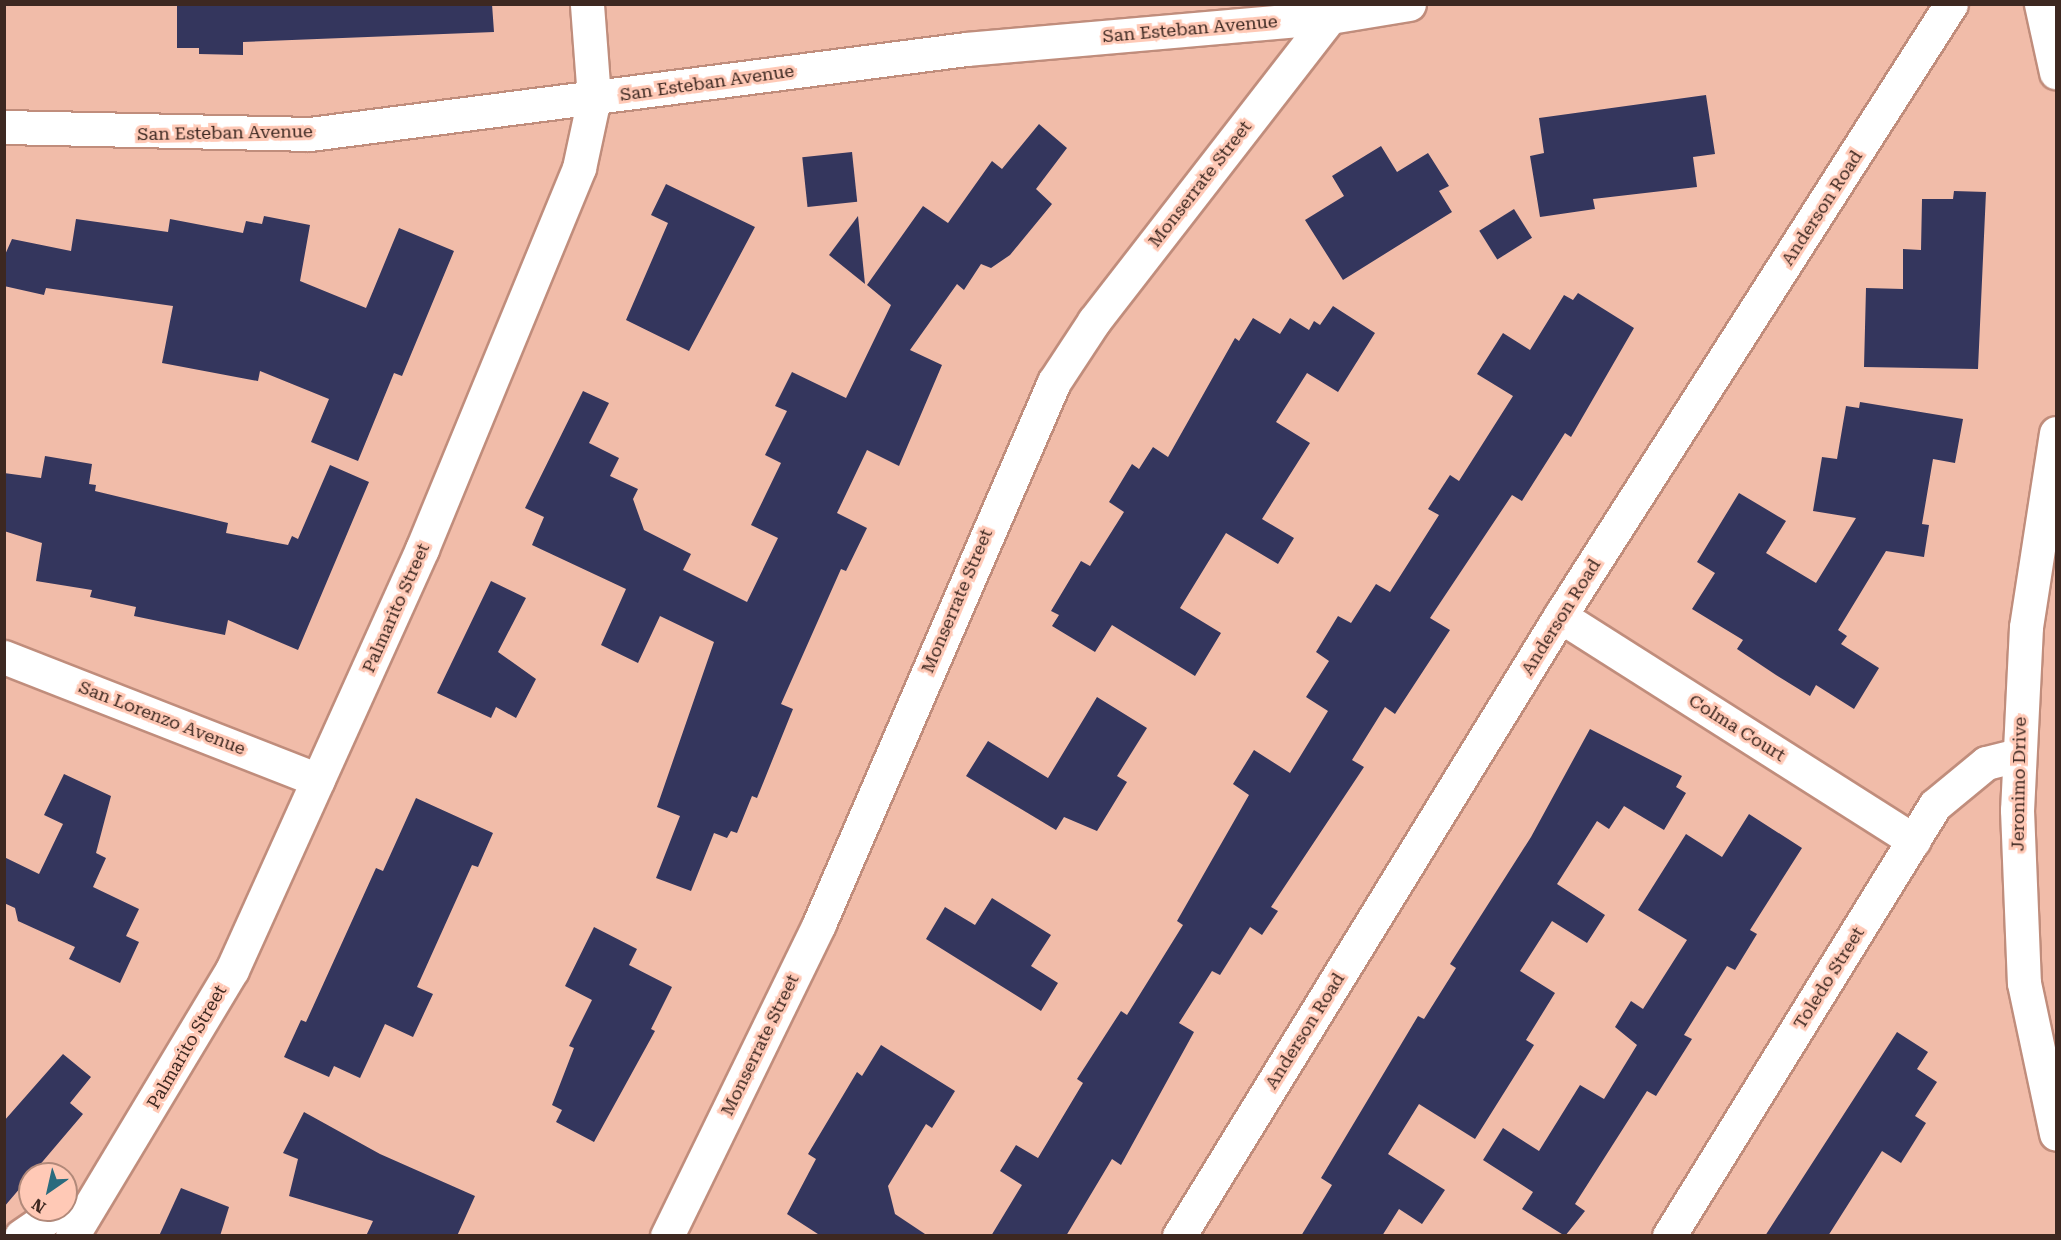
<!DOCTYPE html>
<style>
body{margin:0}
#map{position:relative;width:2061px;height:1240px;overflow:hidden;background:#f1bca9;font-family:"Roboto Serif",serif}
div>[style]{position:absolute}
.building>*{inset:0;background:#34365d;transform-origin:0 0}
.roads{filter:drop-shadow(2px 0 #c08d7c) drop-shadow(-2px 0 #c08d7c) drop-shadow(0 2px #c08d7c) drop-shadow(0 -2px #c08d7c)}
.street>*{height:33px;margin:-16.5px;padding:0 16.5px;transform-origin:16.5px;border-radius:16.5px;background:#fff}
span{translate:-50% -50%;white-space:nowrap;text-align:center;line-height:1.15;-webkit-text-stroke:6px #ffc9b6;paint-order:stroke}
.street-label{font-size:18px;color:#3d2821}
.frame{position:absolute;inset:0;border:6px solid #3d2821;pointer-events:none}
.north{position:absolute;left:18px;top:1162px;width:60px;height:60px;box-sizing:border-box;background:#ffc9b6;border:2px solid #b1897a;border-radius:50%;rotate:214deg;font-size:16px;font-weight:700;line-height:24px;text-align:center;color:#3d2821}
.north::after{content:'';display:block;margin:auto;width:21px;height:27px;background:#2a6b7e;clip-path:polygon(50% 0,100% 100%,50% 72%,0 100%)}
</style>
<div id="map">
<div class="building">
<i style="clip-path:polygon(177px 4px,492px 4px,494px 32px,243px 42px,243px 55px,199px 54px,199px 48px,177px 48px)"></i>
<i style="clip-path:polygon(1706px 95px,1715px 154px,1693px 157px,1697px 187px,1593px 199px,1595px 209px,1540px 217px,1530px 156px,1544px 153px,1539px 118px)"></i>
<i style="clip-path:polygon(1039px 124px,1067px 148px,1036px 189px,1052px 204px,1010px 255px,991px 268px,981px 264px,964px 290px,957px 284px,910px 350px,942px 365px,899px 466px,867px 450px,837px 513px,867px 528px,846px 571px,841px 569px,781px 704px,793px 709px,757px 798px,752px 796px,737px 833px,731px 831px,727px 838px,714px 833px,691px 891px,656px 878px,680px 816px,657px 807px,714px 642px,660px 616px,638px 663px,601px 645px,626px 589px,532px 545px,544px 517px,525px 508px,583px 391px,609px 403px,589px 443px,619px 458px,610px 476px,638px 489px,633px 499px,644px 530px,691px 554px,683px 570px,747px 602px,778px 538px,751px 525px,781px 463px,765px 455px,787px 411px,775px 406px,792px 372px,846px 398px,891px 305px,867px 285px,923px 206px,948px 223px,992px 161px,1002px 169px)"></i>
<i style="clip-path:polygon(1381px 146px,1397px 172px,1428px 153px,1449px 186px,1439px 191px,1452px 212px,1343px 280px,1305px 220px,1344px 196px,1332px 176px)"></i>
<i style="left:852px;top:152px;width:50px;height:50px;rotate:84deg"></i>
<i style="clip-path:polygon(666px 184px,755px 227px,689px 351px,626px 320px,668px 223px,651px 215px)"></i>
<i style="clip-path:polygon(1954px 191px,1986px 192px,1978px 369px,1864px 367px,1866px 288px,1903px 289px,1903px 249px,1921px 250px,1922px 199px,1953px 199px)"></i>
<i style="left:1514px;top:209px;width:34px;height:41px;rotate:58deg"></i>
<i style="clip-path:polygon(264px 216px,310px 225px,300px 281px,366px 308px,399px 228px,454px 251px,402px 376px,394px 373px,358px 461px,311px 442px,329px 399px,260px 371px,258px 381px,162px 363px,173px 306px,46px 288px,44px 295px,4px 286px,4px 257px,12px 239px,71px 251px,76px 219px,168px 232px,170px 219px,243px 233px,246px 221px,262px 224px)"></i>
<i style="clip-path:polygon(858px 216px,865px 284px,829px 255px)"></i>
<i style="clip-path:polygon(1578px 293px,1634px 328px,1571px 437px,1565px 433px,1522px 501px,1512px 495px,1430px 618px,1450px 630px,1395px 714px,1385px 707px,1352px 760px,1364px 767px,1271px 907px,1278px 911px,1262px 935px,1250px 927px,1220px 975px,1212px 971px,1179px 1023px,1194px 1032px,1121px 1165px,1112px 1159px,1066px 1236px,991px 1236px,1022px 1185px,1000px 1171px,1016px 1145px,1038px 1158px,1083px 1083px,1077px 1079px,1121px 1011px,1127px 1015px,1183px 925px,1177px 921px,1249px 795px,1233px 784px,1254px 750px,1290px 773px,1328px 711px,1306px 697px,1329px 661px,1316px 652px,1338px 616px,1351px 623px,1376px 584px,1390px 592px,1439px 515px,1428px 509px,1450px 475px,1459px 481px,1513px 396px,1477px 374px,1503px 333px,1530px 350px,1564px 295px,1573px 300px)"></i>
<i style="clip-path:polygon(1333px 306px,1375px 333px,1338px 392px,1307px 373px,1276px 422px,1310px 443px,1262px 519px,1294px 538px,1278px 564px,1226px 533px,1180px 608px,1221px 633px,1195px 676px,1112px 625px,1095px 652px,1052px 626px,1059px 615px,1051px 611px,1081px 561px,1090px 566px,1124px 512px,1109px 502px,1132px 464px,1139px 469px,1153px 447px,1168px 457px,1235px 338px,1239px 341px,1253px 318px,1280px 334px,1290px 318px,1309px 330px,1314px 321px,1320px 325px)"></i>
<i style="clip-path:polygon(1860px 402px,1963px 419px,1955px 463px,1933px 459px,1922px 524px,1929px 525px,1924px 557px,1886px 551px,1838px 630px,1847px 636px,1841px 644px,1879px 668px,1854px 709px,1816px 685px,1810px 696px,1776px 675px,1737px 649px,1743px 640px,1692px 609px,1715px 573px,1697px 562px,1739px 493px,1786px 521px,1766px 553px,1816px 583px,1856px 518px,1813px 511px,1822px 457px,1837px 459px,1846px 406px,1859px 408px)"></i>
<i style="clip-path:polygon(45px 456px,92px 464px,89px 484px,96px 485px,95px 491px,228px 523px,226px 533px,288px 545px,292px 536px,298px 539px,330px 465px,369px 482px,298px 650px,228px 620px,225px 635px,134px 616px,136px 607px,90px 597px,92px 590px,36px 581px,42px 543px,4px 531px,4px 473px,41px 478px)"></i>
<i style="clip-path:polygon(491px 581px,526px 598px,498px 652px,536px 679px,516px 718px,496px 707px,491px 718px,437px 693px)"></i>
<i style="clip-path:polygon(1097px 697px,1147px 728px,1117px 776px,1127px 782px,1097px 831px,1064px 817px,1056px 830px,966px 776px,988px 741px,1048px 778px)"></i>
<i style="clip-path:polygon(1590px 729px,1682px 776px,1676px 787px,1686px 793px,1664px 830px,1624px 806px,1609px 829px,1597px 821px,1557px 884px,1605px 915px,1587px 943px,1552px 921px,1520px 971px,1555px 993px,1526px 1040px,1534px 1045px,1475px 1139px,1419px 1104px,1388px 1154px,1445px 1190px,1422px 1224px,1399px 1209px,1382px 1236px,1301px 1236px,1332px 1185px,1321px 1178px,1418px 1016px,1424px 1019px,1456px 968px,1450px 964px,1531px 837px)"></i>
<i style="clip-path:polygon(64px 774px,111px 796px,96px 853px,106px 858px,93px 887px,139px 909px,126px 936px,139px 942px,120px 983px,69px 959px,75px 947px,18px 921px,15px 908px,4px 903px,4px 857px,39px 874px,63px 824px,44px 815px)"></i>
<i style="clip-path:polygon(416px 798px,493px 833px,478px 867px,472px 865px,417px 987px,433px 994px,413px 1037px,385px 1024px,360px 1078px,334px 1066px,329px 1077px,284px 1057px,301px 1020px,306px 1022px,376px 868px,383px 871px)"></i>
<i style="clip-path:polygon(1749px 814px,1802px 848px,1750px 930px,1757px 934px,1735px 970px,1727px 966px,1684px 1035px,1692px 1039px,1656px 1096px,1647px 1091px,1575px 1204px,1585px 1211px,1565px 1236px,1522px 1209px,1533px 1192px,1483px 1160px,1503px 1128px,1539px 1151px,1580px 1085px,1604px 1099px,1637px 1045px,1615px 1027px,1631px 1001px,1643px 1009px,1687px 940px,1638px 910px,1686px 834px,1722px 857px)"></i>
<i style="clip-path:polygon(992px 898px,1051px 935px,1031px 966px,1058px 983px,1041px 1011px,926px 939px,945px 907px,975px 925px)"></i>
<i style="clip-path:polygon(594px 927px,637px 949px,629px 965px,672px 987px,651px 1029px,655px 1031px,594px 1142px,556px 1122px,562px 1110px,552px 1105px,574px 1048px,569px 1046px,592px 1000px,565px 986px)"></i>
<i style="clip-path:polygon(1897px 1032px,1928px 1052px,1917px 1069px,1937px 1082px,1915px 1116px,1926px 1123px,1901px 1163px,1882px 1151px,1828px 1236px,1765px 1236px)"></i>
<i style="clip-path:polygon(881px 1045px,955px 1091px,932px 1128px,926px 1124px,888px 1186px,895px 1214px,928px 1236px,821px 1236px,787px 1214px,816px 1159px,808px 1154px,857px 1072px,862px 1076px)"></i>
<i style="clip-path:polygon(63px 1054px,91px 1077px,70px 1103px,83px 1114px,4px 1207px,4px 1121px)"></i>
<i style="clip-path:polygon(304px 1112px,380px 1154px,475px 1196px,457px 1236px,366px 1236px,373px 1221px,289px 1196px,298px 1159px,283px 1153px)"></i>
<i style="clip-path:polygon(181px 1188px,229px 1207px,220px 1236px,159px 1236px)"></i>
</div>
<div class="roads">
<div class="street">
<i style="left:2041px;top:4px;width:70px;rotate:77.6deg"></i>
<i style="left:4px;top:127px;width:306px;rotate:1.3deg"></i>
<i style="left:310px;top:134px;width:661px;rotate:-7.38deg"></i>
<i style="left:966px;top:49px;width:365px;rotate:-5deg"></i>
<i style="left:1330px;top:17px;width:80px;rotate:-9.3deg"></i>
<i style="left:2056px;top:433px;width:196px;rotate:98.8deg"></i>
<i style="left:2026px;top:627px;width:183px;rotate:92.8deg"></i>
<i style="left:2017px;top:810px;width:173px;rotate:87.7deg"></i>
<i style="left:2024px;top:983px;width:154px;rotate:78deg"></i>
<i style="left:1560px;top:616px;width:419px;rotate:32.4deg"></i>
<i style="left:4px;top:657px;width:337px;rotate:21.4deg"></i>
<i style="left:21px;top:1236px;width:46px;rotate:-34.4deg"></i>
<i style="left:72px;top:1236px;width:310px;rotate:-59deg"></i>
<i style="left:232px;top:970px;width:462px;rotate:-65.7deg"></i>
<i style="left:422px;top:549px;width:412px;rotate:-67.6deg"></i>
<i style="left:579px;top:168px;width:72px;rotate:-77.9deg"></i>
<i style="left:594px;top:98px;width:94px;rotate:-94.3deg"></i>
<i style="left:667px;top:1236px;width:347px;rotate:-64deg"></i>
<i style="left:819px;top:924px;width:591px;rotate:-66.56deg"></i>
<i style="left:1054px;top:382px;width:73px;rotate:-56.7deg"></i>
<i style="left:1094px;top:321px;width:385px;rotate:-52.2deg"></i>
<i style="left:1179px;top:1236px;width:728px;rotate:-58.43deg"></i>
<i style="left:1560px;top:616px;width:726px;rotate:-57.43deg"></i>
<i style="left:1669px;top:1236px;width:506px;rotate:-58.32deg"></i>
<i style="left:1935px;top:805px;width:66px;rotate:-39.5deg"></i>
<i style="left:1986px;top:763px;width:34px;rotate:-14deg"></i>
</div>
</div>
<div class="street-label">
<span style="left:1190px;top:29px;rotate:-5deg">San Esteban Avenue</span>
<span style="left:707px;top:83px;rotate:-8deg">San Esteban Avenue</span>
<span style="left:225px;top:133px;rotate:-1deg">San Esteban Avenue</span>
<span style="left:1200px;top:184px;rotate:-52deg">Monserrate Street</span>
<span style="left:1822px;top:208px;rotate:-57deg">Anderson Road</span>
<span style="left:957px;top:601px;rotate:-67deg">Monserrate Street</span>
<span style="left:396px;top:608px;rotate:-66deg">Palmarito Street</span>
<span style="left:1561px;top:617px;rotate:-58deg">Anderson Road</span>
<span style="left:162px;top:718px;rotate:21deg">San Lorenzo Avenue</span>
<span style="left:1737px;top:728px;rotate:32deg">Colma Court</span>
<span style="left:2019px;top:784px;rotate:-89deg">Jeronimo Drive</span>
<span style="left:1829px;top:978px;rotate:-58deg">Toledo Street</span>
<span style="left:1305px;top:1031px;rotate:-58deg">Anderson Road</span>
<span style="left:760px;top:1045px;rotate:-64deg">Monserrate Street</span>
<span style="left:187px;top:1047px;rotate:-60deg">Palmarito Street</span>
</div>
<div class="frame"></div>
<div class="north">N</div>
</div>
